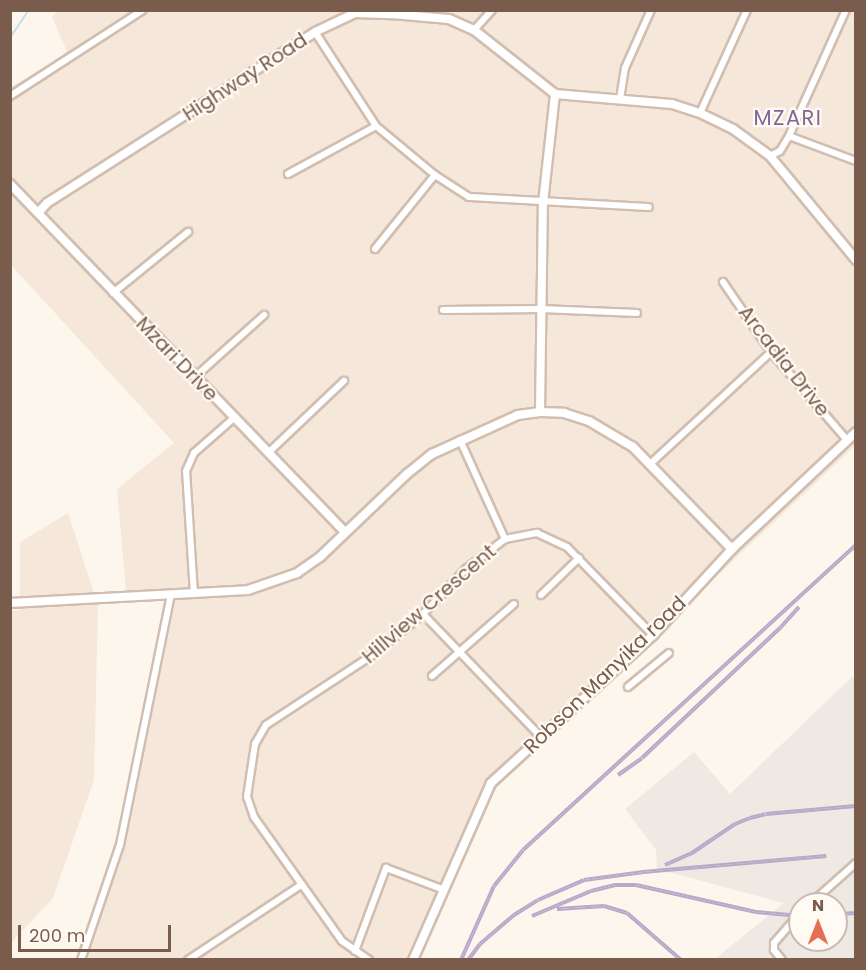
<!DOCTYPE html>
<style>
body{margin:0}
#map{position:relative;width:866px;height:970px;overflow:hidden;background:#fdf6ec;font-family:Poppins,sans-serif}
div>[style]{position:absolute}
.residential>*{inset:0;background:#f5e8da}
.industrial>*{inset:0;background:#efe9e4}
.stream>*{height:1.5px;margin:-0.75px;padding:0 0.75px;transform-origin:0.75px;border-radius:0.75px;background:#bfe3e8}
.roads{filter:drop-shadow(2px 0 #d1beb0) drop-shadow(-2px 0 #d1beb0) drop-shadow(0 2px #d1beb0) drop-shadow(0 -2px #d1beb0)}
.street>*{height:6px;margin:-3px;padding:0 3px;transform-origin:3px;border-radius:3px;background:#fff}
.secondary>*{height:8px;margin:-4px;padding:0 4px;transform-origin:4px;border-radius:4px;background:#fff}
.rail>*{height:4px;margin-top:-2px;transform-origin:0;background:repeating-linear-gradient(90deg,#fffaf3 0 4.5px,#b9a8c9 0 9px);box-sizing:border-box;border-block:2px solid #b9a8c9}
span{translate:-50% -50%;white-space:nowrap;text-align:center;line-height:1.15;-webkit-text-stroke:4.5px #fffaf3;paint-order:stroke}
.street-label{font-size:20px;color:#7a5c4d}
.neighbourhood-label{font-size:21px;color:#846695;letter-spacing:1.5px}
.frame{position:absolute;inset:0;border:12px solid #7a5c4d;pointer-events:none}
.north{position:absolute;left:788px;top:892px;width:60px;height:60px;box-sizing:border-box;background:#fffaf3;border:2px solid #cabbb1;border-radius:50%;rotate:0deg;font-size:16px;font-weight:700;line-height:24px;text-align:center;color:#7a5c4d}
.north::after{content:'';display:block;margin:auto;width:21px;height:27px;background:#e76f51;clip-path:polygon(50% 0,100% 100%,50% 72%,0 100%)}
.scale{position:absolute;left:18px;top:925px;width:153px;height:27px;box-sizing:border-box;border:3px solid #7a5c4d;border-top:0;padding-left:8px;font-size:18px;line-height:21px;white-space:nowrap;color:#7a5c4d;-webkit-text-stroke:4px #fffaf3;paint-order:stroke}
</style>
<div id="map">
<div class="residential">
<i style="clip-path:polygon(57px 11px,855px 11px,855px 446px,494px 785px,416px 959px,86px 959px,122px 855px,178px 588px,126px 591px,117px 489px,174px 443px,11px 265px,11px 87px,68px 54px,52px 17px)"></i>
<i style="clip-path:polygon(68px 513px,98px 605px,94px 780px,53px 898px,11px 943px,11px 611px,20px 610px,20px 542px)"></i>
</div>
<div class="industrial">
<i style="clip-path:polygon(evenodd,855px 674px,855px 959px,715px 959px,784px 903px,657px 869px,656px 850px,625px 809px,694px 752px,730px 794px,855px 674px,800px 904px,836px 904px,836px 940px,800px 940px,800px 904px)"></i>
</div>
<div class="stream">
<i style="left:10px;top:38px;width:34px;rotate:-56deg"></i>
</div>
<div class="roads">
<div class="street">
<i style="left:474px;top:30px;width:27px;rotate:-48deg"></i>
<i style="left:315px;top:32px;width:112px;rotate:57deg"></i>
<i style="left:376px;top:126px;width:77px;rotate:39.7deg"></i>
<i style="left:435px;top:175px;width:40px;rotate:32.9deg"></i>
<i style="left:469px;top:197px;width:180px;rotate:3.2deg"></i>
<i style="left:10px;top:96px;width:158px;rotate:-32.9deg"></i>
<i style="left:620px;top:99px;width:31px;rotate:-81deg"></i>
<i style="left:625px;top:68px;width:64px;rotate:-65.9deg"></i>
<i style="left:700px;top:113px;width:113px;rotate:-65.5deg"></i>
<i style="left:789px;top:136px;width:72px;rotate:20.5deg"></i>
<i style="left:770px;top:156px;width:11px;rotate:-27deg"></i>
<i style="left:780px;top:151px;width:17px;rotate:-59deg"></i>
<i style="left:789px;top:136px;width:138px;rotate:-65.7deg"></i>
<i style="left:288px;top:174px;width:100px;rotate:-28.6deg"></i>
<i style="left:375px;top:249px;width:95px;rotate:-51deg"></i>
<i style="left:723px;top:282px;width:85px;rotate:55.6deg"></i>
<i style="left:771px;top:352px;width:115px;rotate:49.2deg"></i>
<i style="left:113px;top:293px;width:97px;rotate:-39.1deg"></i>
<i style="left:443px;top:310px;width:98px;rotate:-0.6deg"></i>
<i style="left:541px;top:309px;width:96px;rotate:2.4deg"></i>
<i style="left:195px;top:377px;width:93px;rotate:-41.9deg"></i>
<i style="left:460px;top:440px;width:109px;rotate:65.6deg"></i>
<i style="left:268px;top:453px;width:105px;rotate:-43.5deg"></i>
<i style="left:649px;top:465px;width:166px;rotate:-42.8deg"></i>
<i style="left:194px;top:594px;width:123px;rotate:-93.7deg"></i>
<i style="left:186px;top:471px;width:20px;rotate:-66deg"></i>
<i style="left:194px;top:453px;width:53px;rotate:-41.2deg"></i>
<i style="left:541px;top:595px;width:53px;rotate:-44.2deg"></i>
<i style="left:423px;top:614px;width:170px;rotate:46.2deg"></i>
<i style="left:432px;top:676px;width:109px;rotate:-41.3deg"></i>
<i style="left:628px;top:687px;width:53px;rotate:-39.7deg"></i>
<i style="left:810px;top:904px;width:62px;rotate:-41.7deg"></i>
<i style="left:355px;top:951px;width:89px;rotate:-69.5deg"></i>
<i style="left:386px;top:868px;width:60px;rotate:20.6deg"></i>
<i style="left:81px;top:960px;width:121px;rotate:-71.3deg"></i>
<i style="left:120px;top:845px;width:255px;rotate:-78.5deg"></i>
<i style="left:188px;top:960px;width:136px;rotate:-33.6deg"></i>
<i style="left:369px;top:960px;width:33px;rotate:-145deg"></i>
<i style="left:342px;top:941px;width:152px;rotate:-125.4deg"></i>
<i style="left:254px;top:817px;width:21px;rotate:-109deg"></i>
<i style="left:247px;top:797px;width:54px;rotate:-81.4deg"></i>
<i style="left:255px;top:744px;width:22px;rotate:-60deg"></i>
<i style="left:266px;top:725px;width:133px;rotate:-33.3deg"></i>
<i style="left:377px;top:652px;width:60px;rotate:-39.6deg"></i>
<i style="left:423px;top:614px;width:62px;rotate:-46.3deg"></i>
<i style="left:466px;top:569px;width:49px;rotate:-37.6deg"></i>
<i style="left:505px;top:539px;width:33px;rotate:-11deg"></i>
<i style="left:537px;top:533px;width:33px;rotate:25deg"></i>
<i style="left:567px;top:547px;width:123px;rotate:45.7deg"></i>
<i style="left:782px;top:960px;width:13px;rotate:-129deg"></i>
<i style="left:774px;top:950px;width:7px;rotate:-90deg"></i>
<i style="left:774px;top:943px;width:40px;rotate:-49deg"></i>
</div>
<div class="secondary">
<i style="left:10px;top:184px;width:483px;rotate:46.1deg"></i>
<i style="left:38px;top:213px;width:13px;rotate:-48deg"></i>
<i style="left:47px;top:203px;width:318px;rotate:-32.5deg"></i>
<i style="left:315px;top:32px;width:44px;rotate:-25.4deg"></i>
<i style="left:355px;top:13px;width:37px;rotate:2deg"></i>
<i style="left:392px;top:14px;width:57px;rotate:5deg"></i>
<i style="left:449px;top:19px;width:27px;rotate:24deg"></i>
<i style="left:474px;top:30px;width:103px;rotate:38.3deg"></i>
<i style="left:555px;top:94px;width:117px;rotate:4.9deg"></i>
<i style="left:672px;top:104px;width:29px;rotate:18deg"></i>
<i style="left:700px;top:113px;width:37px;rotate:26deg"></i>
<i style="left:733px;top:129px;width:46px;rotate:36.1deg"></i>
<i style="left:770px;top:156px;width:135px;rotate:50.4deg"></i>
<i style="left:540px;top:412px;width:209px;rotate:-89.2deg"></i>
<i style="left:543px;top:203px;width:110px;rotate:-83.7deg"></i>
<i style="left:10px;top:603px;width:238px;rotate:-3.1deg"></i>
<i style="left:248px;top:590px;width:52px;rotate:-19.1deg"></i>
<i style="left:297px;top:573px;width:28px;rotate:-35deg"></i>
<i style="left:320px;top:557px;width:120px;rotate:-43.7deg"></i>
<i style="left:407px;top:474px;width:32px;rotate:-39deg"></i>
<i style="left:432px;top:454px;width:94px;rotate:-24.4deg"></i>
<i style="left:518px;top:415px;width:22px;rotate:-8deg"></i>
<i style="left:540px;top:412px;width:24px;rotate:2deg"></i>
<i style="left:564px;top:413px;width:26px;rotate:18deg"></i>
<i style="left:589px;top:421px;width:51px;rotate:30.6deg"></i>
<i style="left:633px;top:447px;width:142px;rotate:45.9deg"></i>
<i style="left:413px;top:960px;width:193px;rotate:-66.2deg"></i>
<i style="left:491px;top:783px;width:219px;rotate:-42.4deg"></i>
<i style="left:653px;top:635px;width:117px;rotate:-47.4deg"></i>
<i style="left:732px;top:549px;width:170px;rotate:-43.3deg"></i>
</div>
</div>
<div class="rail">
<i style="left:618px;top:775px;width:29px;rotate:-35deg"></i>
<i style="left:642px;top:758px;width:191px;rotate:-43.3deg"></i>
<i style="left:781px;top:627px;width:27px;rotate:-48deg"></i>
<i style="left:665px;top:865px;width:30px;rotate:-24deg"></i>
<i style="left:692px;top:853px;width:52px;rotate:-34deg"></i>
<i style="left:735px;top:824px;width:16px;rotate:-22deg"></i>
<i style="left:750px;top:818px;width:16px;rotate:-14deg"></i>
<i style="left:766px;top:814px;width:90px;rotate:-5.1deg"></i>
<i style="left:557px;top:909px;width:47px;rotate:-3.7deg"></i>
<i style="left:604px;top:906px;width:24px;rotate:17deg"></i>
<i style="left:627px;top:913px;width:72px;rotate:41deg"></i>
<i style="left:836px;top:914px;width:20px;rotate:-3deg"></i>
<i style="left:532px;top:916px;width:64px;rotate:-23deg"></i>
<i style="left:591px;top:891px;width:25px;rotate:-14deg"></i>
<i style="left:615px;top:885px;width:21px"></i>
<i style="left:636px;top:885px;width:123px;rotate:12.7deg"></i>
<i style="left:756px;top:912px;width:44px;rotate:5.2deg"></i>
<i style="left:461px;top:960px;width:81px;rotate:-66deg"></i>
<i style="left:494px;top:886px;width:46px;rotate:-51.1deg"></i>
<i style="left:523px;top:850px;width:452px;rotate:-42.5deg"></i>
<i style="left:468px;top:960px;width:20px;rotate:-53deg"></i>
<i style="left:480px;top:944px;width:45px;rotate:-40.5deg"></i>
<i style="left:514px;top:915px;width:28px;rotate:-32deg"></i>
<i style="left:538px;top:900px;width:50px;rotate:-23.5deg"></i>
<i style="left:584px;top:880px;width:60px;rotate:-7.7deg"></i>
<i style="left:643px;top:872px;width:184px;rotate:-5deg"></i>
</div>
<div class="street-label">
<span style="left:245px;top:77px;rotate:-33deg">Highway Road</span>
<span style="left:177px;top:359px;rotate:46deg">Mzari Drive</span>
<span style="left:784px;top:361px;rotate:52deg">Arcadia Drive</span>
<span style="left:429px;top:604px;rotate:-41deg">Hillview Crescent</span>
<span style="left:605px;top:675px;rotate:-44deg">Robson Manyika road</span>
</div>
<div class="neighbourhood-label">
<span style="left:788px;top:118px">MZARI</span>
</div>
<div class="frame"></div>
<div class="north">N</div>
<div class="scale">200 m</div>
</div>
